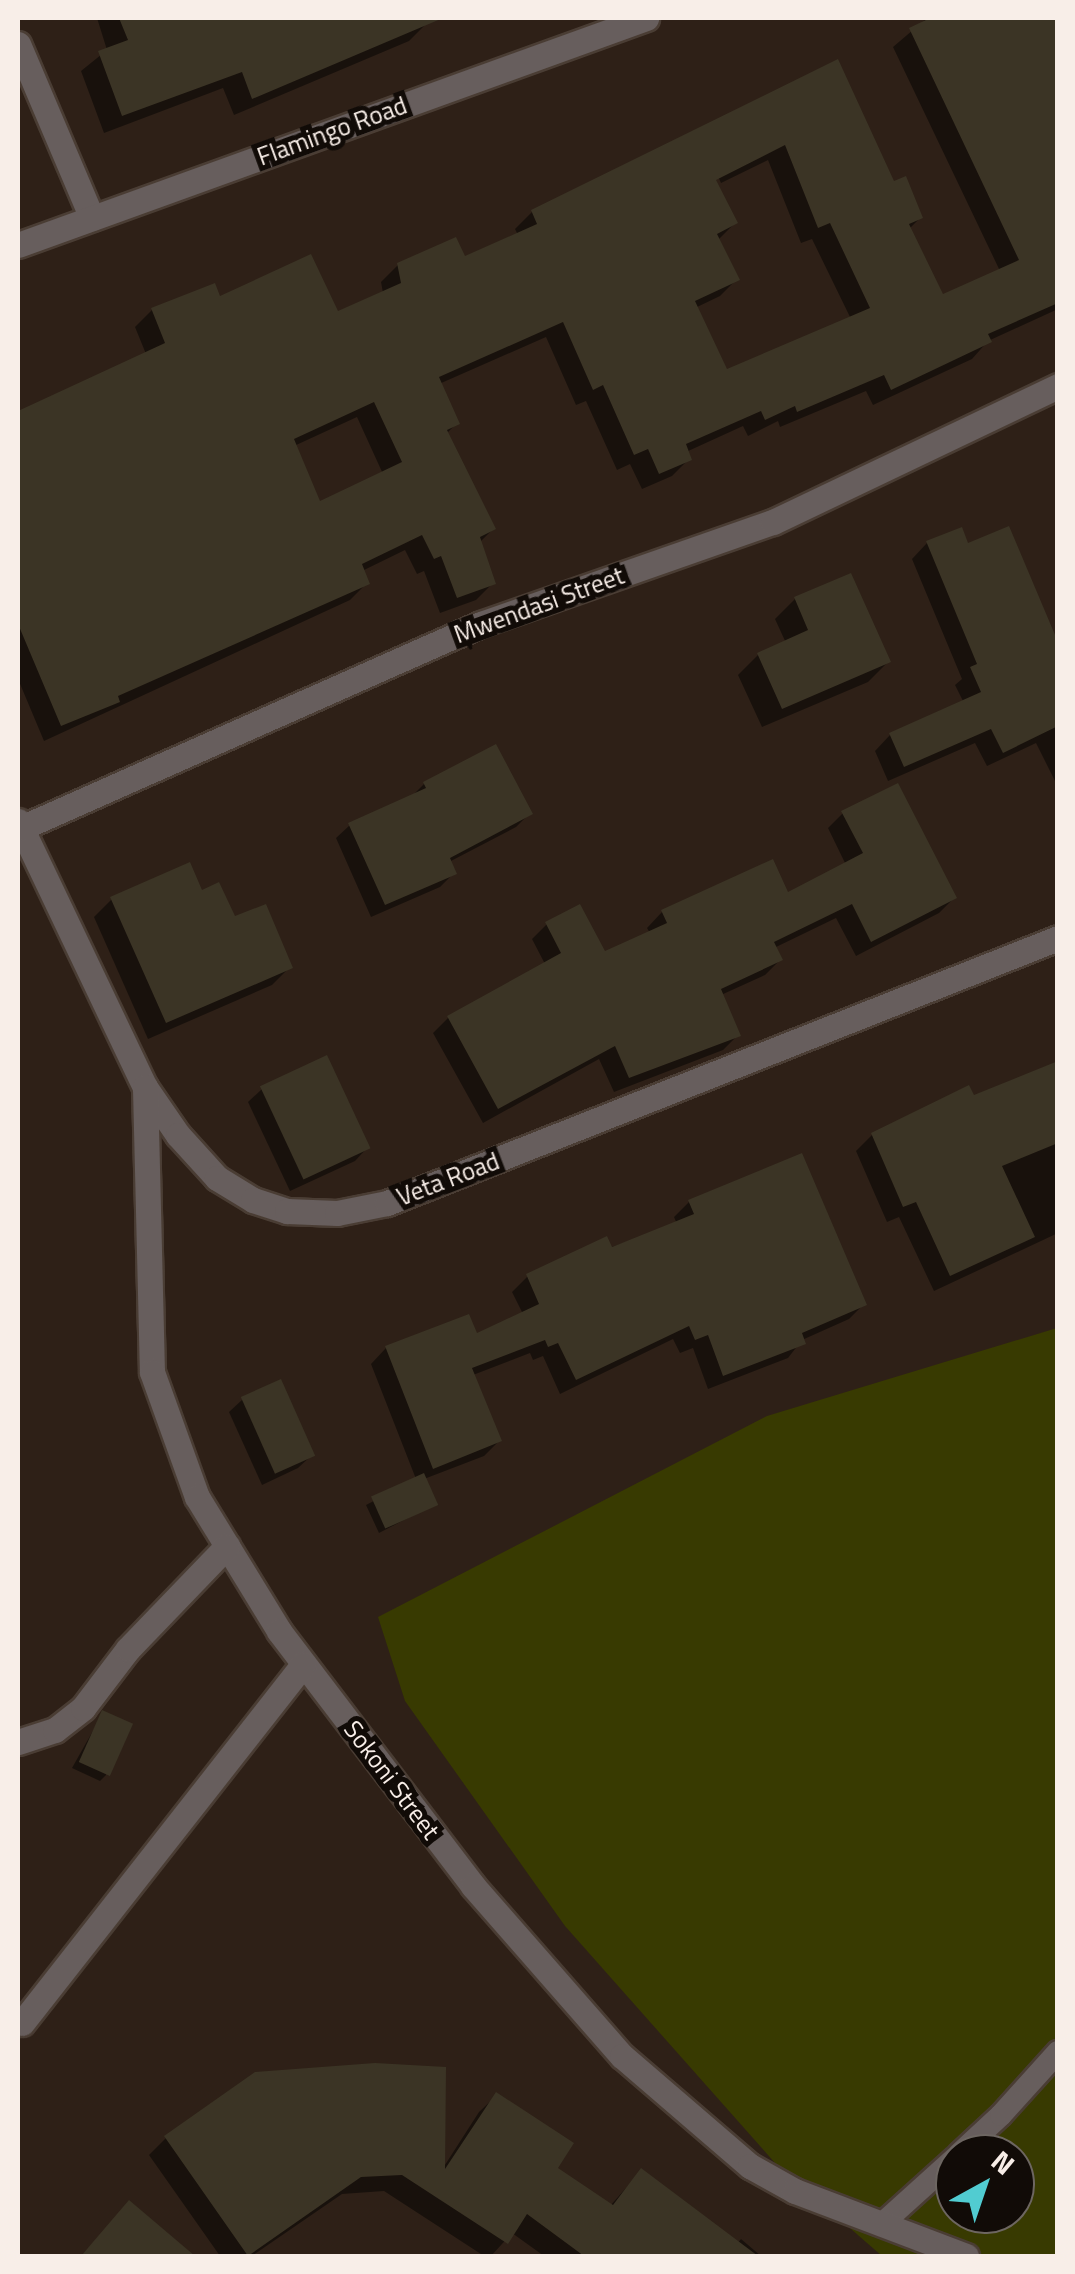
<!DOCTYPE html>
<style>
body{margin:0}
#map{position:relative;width:1075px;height:2274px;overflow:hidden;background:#2e2017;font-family:"Titillium Web",sans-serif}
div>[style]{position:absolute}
.green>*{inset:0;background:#383a01}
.shadow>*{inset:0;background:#0007}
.building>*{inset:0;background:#3b3425;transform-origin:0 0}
.roads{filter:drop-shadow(2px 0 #4a3d34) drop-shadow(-2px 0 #4a3d34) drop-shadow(0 2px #4a3d34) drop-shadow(0 -2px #4a3d34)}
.service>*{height:22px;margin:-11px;padding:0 11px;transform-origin:11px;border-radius:11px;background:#675e5d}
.minor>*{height:25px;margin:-12.5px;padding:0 12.5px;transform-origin:12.5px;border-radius:12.5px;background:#675e5d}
span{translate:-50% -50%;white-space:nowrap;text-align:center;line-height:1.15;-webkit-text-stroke:10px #110b07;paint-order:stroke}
.street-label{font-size:25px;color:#f8eee8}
.frame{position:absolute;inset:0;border:20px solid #f8eee8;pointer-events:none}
.north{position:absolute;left:935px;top:2134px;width:100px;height:100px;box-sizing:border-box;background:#110b07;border:2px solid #6d6661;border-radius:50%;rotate:40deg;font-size:28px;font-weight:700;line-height:40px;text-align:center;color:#f8eee8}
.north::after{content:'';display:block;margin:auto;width:35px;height:45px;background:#51ccd1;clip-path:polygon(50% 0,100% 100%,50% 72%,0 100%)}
</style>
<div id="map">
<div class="green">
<i style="clip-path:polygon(evenodd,1057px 1328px,1057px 2256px,882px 2256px,775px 2163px,565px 1926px,405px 1701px,378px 1617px,767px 1416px,1057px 1328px,955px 2154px,1015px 2154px,1015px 2214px,955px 2214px,955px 2154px)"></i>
</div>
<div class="shadow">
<i style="clip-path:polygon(424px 18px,427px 23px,409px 41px,234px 115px,223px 88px,104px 133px,81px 71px,107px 50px,97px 18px)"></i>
<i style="clip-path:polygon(evenodd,927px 18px,1058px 18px,1058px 309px,988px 341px,972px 359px,873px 405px,866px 391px,780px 427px,778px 421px,748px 436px,743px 426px,686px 452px,689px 459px,672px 476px,642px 489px,630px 464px,617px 470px,586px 401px,576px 405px,546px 337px,439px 384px,457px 423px,446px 434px,493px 529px,479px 543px,493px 583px,476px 600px,440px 613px,424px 571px,417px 574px,405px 550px,362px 571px,367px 583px,350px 600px,44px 741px,18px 679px,18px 413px,146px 354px,135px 327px,152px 310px,219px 300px,337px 314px,383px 293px,381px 282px,398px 265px,464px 259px,518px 235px,515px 229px,532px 212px,735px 223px,718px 240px,737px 279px,720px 296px,695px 308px,725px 372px,851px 319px,812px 239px,801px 243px,768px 160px,721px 183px,700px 136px,717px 119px,893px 184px,920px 218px,909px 229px,942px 297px,1000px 271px,893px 47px,927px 18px,357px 417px,383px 474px,319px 504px,294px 446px,357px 417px)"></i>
<i style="clip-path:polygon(927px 543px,967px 546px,1058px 649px,1058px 787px,1036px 743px,987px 766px,975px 743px,888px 781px,875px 751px,890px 735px,964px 703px,955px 685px,962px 679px,912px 559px)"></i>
<i style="clip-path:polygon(795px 599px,888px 662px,868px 682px,762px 727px,738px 675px,758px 655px,786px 643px,775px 619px)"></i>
<i style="clip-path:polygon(424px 784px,530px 813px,516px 827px,449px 862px,454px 873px,440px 887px,371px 917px,336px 838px,350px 825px,410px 798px)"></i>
<i style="clip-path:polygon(843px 813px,954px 898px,939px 913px,856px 956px,836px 918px,774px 948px,780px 960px,765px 975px,721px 995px,738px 1035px,723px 1050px,614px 1092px,599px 1059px,483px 1123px,433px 1033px,448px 1018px,545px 964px,532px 939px,547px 924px,604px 954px,650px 933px,647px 928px,662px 912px,787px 895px,846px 865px,828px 828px)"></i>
<i style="clip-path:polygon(201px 893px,290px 967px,272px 985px,148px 1039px,94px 917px,112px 899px)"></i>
<i style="clip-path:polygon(1058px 1064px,1058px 1233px,934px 1291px,899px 1217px,887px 1222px,856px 1151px,872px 1135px)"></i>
<i style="clip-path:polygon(262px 1089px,368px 1147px,355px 1161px,290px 1191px,248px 1102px)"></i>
<i style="clip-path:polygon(689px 1202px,864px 1304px,849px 1319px,802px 1340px,788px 1358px,708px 1389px,693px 1348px,680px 1353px,673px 1339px,560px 1394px,543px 1356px,533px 1360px,530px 1353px,473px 1375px,499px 1441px,484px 1456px,424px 1479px,435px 1504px,379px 1533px,366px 1505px,416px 1479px,371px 1364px,386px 1348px,476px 1337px,523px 1314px,512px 1292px,527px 1277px,677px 1224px,674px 1217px)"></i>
<i style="clip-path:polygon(243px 1399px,312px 1455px,298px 1468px,262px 1485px,229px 1412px)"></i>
<i style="clip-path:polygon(103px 1713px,106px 1775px,100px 1781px,72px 1768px)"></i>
<i style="clip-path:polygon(497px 2095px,554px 2168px,610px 2206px,641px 2171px,737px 2244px,741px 2239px,761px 2256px,544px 2256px,512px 2233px,491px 2256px,484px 2256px,384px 2191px,342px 2194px,252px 2256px,220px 2256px,149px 2155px,166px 2138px,443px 2168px,479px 2112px)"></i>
<i style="clip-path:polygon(129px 2204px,191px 2256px,81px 2256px)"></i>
</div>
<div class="building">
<i style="clip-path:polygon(119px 18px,443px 18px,252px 99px,242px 72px,122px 116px,98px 51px,128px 40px)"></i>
<i style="clip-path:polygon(evenodd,930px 18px,1058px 18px,1058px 303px,988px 334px,992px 342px,891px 390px,884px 375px,797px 412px,795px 406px,765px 420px,761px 411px,686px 444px,692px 460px,659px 474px,648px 449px,634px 455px,603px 385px,593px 390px,563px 322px,439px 377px,460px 424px,447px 430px,496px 529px,480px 537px,496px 584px,457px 598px,441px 556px,434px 559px,422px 535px,362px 564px,370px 584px,118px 696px,120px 702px,61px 726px,18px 624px,18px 411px,165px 343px,151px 308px,215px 283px,220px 296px,311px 254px,338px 311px,401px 283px,397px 263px,456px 237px,465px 256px,537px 224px,531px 210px,838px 59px,894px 181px,906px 176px,923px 218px,909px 224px,943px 294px,1019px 260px,909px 28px,930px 18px,785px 145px,818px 228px,830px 223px,870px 308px,727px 369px,695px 301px,740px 280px,717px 234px,738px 223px,716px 180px,785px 145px,930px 18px,374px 402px,402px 462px,320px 501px,294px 439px,374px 402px)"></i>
<i style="clip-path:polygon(1009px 526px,1058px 642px,1058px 726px,1003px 753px,991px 729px,904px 767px,889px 733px,981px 692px,970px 667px,977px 664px,926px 541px,962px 527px,968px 543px)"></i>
<i style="clip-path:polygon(851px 573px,891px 662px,782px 709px,757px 653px,808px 630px,794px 597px)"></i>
<i style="clip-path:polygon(496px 744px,533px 814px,450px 858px,457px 874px,385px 905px,348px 823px,426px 788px,423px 782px)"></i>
<i style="clip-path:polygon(898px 783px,957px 898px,871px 942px,852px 904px,774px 942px,783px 960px,721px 989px,741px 1036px,629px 1078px,615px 1046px,498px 1109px,447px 1016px,561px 953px,545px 922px,580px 904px,605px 951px,667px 923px,661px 910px,773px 859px,788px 892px,863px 853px,841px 811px)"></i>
<i style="clip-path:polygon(190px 862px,202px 890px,219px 882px,235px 916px,266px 904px,293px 968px,166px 1023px,110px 897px)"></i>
<i style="left:327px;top:1055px;width:103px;height:74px;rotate:65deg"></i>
<i style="clip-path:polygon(1058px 1061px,1058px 1143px,1002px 1166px,1035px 1237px,950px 1276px,916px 1202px,903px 1207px,871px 1133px,969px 1085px,974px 1095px)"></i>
<i style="clip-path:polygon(802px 1153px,867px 1305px,802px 1333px,806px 1344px,723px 1376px,708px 1335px,695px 1340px,689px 1326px,576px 1380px,558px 1343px,548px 1347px,545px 1340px,472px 1368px,502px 1441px,433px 1469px,385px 1346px,469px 1314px,477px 1333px,539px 1304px,526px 1274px,607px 1236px,612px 1247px,694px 1214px,688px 1200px)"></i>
<i style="left:281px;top:1379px;width:84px;height:44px;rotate:66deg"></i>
<i style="left:424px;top:1473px;width:35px;height:58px;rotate:66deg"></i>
<i style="left:102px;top:1710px;width:34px;height:57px;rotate:24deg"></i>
<i style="clip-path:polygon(375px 2063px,446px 2067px,445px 2169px,496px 2092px,574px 2143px,558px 2168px,613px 2205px,641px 2168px,758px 2256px,584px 2256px,527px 2214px,508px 2244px,402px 2175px,361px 2177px,248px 2256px,164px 2136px,255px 2072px)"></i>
<i style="clip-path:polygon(129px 2200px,195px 2256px,81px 2256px)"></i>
</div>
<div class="roads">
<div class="service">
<i style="left:959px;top:2154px;width:57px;rotate:-42.9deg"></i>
<i style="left:1001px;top:2115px;width:85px;rotate:-47.9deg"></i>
<i style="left:883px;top:2223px;width:97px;rotate:-42.1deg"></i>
</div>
<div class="minor">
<i style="left:18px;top:44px;width:189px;rotate:67deg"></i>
<i style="left:18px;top:245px;width:668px;rotate:-19.87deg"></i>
<i style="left:18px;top:821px;width:295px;rotate:64.5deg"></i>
<i style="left:145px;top:1087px;width:58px;rotate:55.5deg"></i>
<i style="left:178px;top:1135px;width:58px;rotate:47.8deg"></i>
<i style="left:217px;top:1178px;width:42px;rotate:31.4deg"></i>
<i style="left:253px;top:1200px;width:36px;rotate:18deg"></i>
<i style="left:287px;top:1211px;width:50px;rotate:2.3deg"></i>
<i style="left:337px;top:1213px;width:51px;rotate:-11.3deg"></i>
<i style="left:387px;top:1203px;width:721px;rotate:-21.55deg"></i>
<i style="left:21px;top:828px;width:503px;rotate:-23.92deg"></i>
<i style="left:481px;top:624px;width:309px;rotate:-19.3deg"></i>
<i style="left:773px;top:522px;width:316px;rotate:-25.5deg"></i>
<i style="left:145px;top:1087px;width:285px;rotate:88.6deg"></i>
<i style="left:152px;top:1372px;width:133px;rotate:70.2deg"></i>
<i style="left:197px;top:1497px;width:157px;rotate:58.5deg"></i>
<i style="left:279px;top:1631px;width:320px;rotate:52.7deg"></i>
<i style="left:473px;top:1886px;width:226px;rotate:48.8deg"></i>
<i style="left:622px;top:2056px;width:169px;rotate:40.7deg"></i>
<i style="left:750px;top:2166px;width:51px;rotate:29.1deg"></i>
<i style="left:795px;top:2191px;width:183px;rotate:20.8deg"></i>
<i style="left:18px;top:1742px;width:39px;rotate:-18deg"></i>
<i style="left:55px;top:1730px;width:36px;rotate:-38deg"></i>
<i style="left:83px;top:1708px;width:74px;rotate:-52.7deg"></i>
<i style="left:128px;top:1649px;width:143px;rotate:-46.1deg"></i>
<i style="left:22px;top:2023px;width:456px;rotate:-51.9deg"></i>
</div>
</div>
<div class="street-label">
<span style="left:332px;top:131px;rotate:-20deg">Flamingo Road</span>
<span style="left:539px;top:605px;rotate:-20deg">Mwendasi Street</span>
<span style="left:448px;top:1179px;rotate:-21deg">Veta Road</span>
<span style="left:392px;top:1780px;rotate:53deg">Sokoni Street</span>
</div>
<div class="frame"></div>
<div class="north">N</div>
</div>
